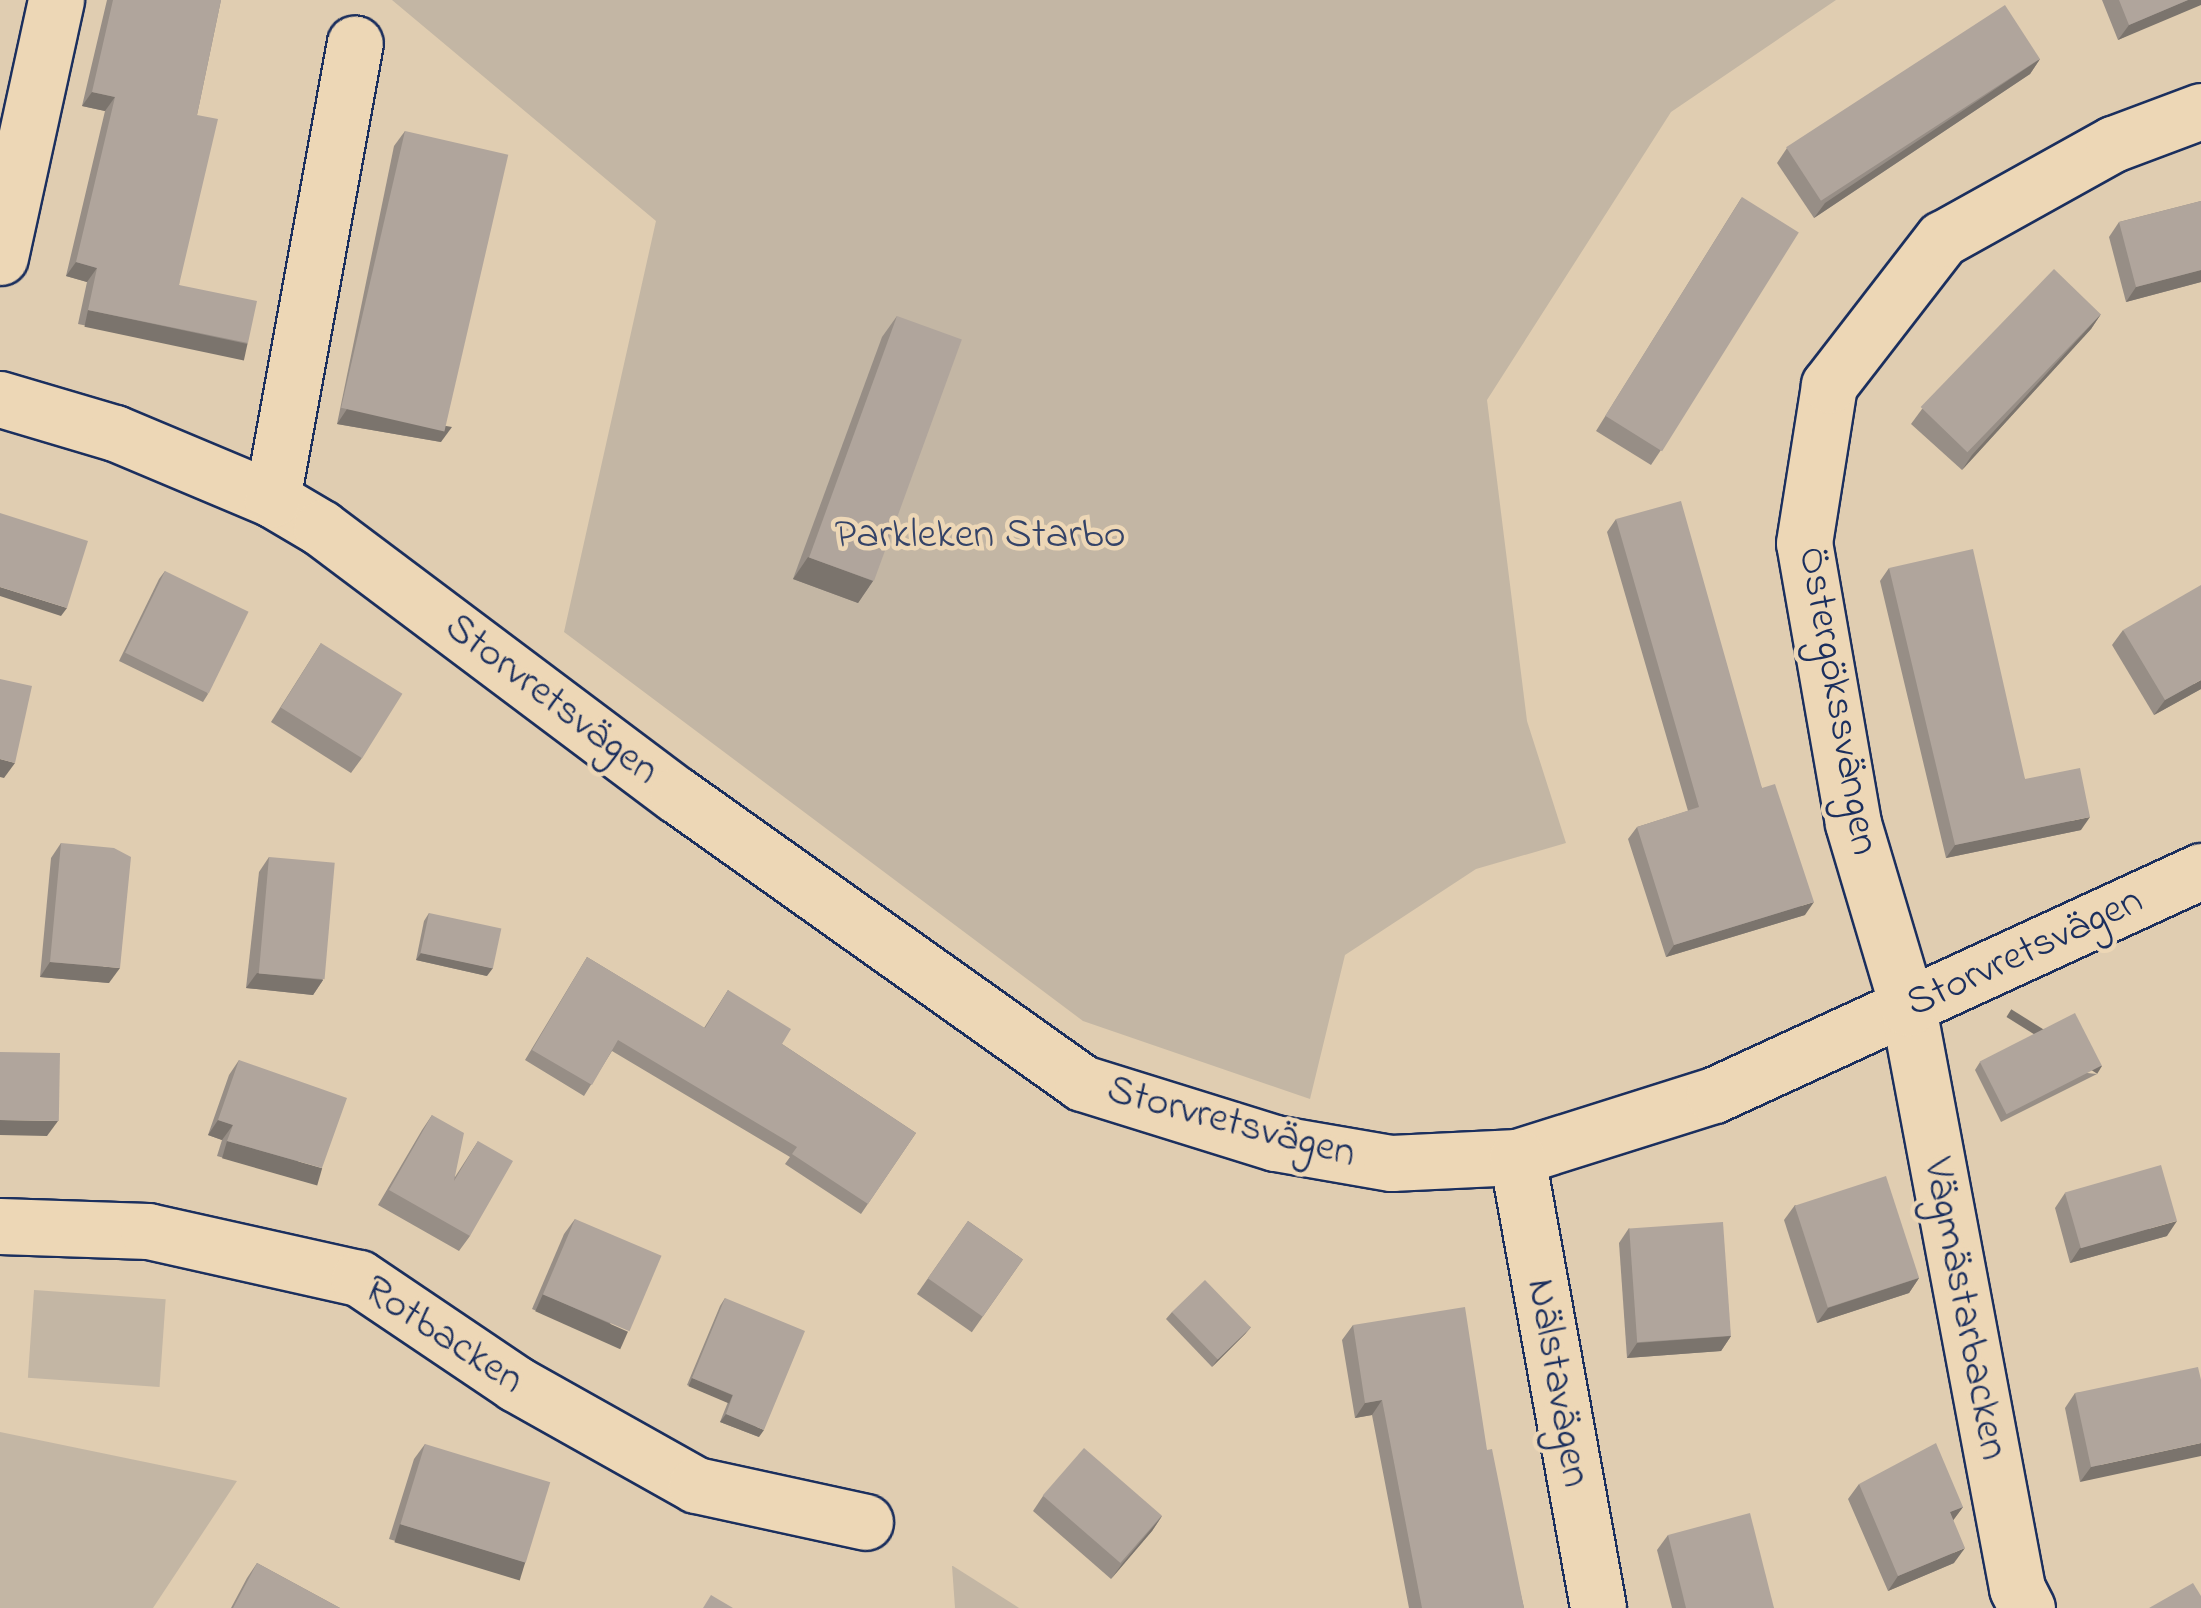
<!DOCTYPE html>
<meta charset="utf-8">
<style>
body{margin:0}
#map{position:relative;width:2201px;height:1608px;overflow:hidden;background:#e0cdb1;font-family:"Indie Flower",sans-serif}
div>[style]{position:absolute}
.green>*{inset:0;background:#c3b6a4;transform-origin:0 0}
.roads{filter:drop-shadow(2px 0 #1b2f5e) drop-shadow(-2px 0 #1b2f5e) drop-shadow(0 2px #1b2f5e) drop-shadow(0 -2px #1b2f5e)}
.minor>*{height:55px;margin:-27.5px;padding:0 27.5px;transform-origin:27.5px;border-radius:27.5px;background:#edd7b6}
.wall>*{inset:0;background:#978e86;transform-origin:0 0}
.shaded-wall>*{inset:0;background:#7b746d;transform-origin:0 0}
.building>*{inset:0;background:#b0a59c;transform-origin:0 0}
span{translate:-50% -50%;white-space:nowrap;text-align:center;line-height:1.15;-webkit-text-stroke:9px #edd7b6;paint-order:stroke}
.park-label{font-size:42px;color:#344368}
.street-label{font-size:42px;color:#1b2f5e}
</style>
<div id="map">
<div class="green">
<i style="clip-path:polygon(392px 0,1836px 0,1671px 112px,1487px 400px,1527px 721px,1566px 843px,1476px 869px,1345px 955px,1310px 1099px,1083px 1021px,564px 632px,656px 221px)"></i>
<i style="left:34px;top:1290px;width:132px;height:88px;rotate:4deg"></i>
<i style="clip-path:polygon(0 1432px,237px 1481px,153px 1608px,0 1608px)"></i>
<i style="clip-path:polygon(952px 1566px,953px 1566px,1019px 1608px,955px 1608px)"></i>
</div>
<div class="roads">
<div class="minor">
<i style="left:0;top:257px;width:263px;rotate:-77.7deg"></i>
<i style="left:0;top:399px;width:120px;rotate:16.5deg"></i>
<i style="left:115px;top:433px;width:170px;rotate:22.8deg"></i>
<i style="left:272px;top:499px;width:57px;rotate:30.6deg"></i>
<i style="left:321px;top:528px;width:445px;rotate:36.9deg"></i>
<i style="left:677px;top:795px;width:497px;rotate:35.4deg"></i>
<i style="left:1082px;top:1083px;width:202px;rotate:17.3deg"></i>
<i style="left:1275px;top:1143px;width:118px;rotate:9.8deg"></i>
<i style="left:1391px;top:1163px;width:126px;rotate:-2.7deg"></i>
<i style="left:1517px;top:1157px;width:207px;rotate:-17.5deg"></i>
<i style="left:1714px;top:1095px;width:536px;rotate:-24.7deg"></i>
<i style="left:272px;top:499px;width:463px;rotate:-79.7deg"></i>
<i style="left:1517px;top:1157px;width:458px;rotate:79.8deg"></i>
<i style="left:0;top:1226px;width:148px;rotate:1.9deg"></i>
<i style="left:148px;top:1231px;width:216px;rotate:12.6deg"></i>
<i style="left:359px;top:1278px;width:189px;rotate:34deg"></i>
<i style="left:516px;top:1384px;width:206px;rotate:29.3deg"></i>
<i style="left:696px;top:1485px;width:173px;rotate:12.3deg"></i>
<i style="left:2027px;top:1608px;width:22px;rotate:-117deg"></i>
<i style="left:2017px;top:1588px;width:590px;rotate:-100.64deg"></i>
<i style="left:1908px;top:1008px;width:193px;rotate:-106.6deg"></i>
<i style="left:1853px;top:823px;width:284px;rotate:-99.9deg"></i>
<i style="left:1804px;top:543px;width:160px;rotate:-81deg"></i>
<i style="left:1829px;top:385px;width:185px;rotate:-52.3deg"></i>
<i style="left:1942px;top:239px;width:196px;rotate:-29.1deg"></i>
<i style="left:2113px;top:144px;width:94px;rotate:-20.6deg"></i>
</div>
</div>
<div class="wall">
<i style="clip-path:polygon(107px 0,221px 0,197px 115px,179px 285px,248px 343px,238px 357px,78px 324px,87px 282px,66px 276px,105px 111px,82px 106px)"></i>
<i style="clip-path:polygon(2102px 0,2201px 0,2118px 40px)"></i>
<i style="clip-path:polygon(2040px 59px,2030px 74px,1814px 218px,1777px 163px,1787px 148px)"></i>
<i style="clip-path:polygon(405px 131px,441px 442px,337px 424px,394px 146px)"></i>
<i style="clip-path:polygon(1742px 197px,1661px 450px,1651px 465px,1596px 431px)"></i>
<i style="clip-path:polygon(2201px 201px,2201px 282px,2126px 302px,2109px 237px,2119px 222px)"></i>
<i style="clip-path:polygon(2101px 314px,2091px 329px,1962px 470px,1911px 424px,1922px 409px)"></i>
<i style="clip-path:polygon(897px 316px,873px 581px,858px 603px,793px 579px,882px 337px)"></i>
<i style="clip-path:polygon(1616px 519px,1762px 788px,1805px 915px,1666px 957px,1628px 839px,1637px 827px,1688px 811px,1607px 532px)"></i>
<i style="clip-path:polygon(1889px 568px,2025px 779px,2081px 830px,1946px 858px,1880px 581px)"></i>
<i style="clip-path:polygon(165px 571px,208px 694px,203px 702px,119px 661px,159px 579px)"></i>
<i style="clip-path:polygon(2123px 630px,2201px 689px,2154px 715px,2112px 645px)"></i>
<i style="clip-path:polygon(321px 643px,362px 758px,351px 773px,271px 722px)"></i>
<i style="clip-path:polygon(61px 843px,109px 983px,40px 977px,51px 858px)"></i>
<i style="clip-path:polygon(269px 857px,323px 980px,313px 995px,246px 988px,259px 872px)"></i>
<i style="clip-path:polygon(429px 913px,487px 976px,416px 960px,424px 921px)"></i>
<i style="clip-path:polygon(587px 957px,704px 1028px,728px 990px,782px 1044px,916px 1133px,861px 1214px,785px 1164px,790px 1157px,612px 1051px,584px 1096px,525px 1060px)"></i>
<i style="clip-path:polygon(239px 1060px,311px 1183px,217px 1156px,222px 1140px,208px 1135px,229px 1075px)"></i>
<i style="clip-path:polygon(1980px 1062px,2097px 1074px,2001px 1122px,1975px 1070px)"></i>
<i style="clip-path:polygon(432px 1115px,455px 1177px,478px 1141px,470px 1236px,459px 1251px,378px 1205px,422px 1130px)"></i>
<i style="clip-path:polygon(2065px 1193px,2167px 1236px,2070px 1263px,2055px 1208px)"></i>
<i style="clip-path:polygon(1795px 1205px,1919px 1278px,1909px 1293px,1817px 1323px,1784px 1220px)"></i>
<i style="clip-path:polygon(575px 1219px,618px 1346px,532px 1309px,564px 1234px)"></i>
<i style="left:968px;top:1221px;width:67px;height:89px;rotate:35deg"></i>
<i style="clip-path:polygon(1629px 1228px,1731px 1336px,1721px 1351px,1627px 1358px,1619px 1243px)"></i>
<i style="clip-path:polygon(725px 1298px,759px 1437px,720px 1422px,728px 1402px,687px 1385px,720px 1306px)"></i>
<i style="clip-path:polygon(1172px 1312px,1251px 1327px,1245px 1334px,1212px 1367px,1166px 1319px)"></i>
<i style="clip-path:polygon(1353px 1325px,1487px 1450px,1524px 1608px,1409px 1608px,1372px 1415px,1355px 1418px,1342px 1340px)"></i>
<i style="clip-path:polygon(2201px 1380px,2080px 1482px,2065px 1408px,2075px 1393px)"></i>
<i style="clip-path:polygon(425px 1444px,525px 1563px,514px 1578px,389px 1539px,414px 1459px)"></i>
<i style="clip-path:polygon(1859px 1484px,1963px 1507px,1953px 1520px,1954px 1563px,1888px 1591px,1848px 1499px)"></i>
<i style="clip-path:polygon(1043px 1496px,1162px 1516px,1152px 1531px,1111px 1579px,1033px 1511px)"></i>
<i style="clip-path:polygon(1668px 1535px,1774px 1608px,1672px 1608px,1657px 1550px)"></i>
<i style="clip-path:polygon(257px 1563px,340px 1608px,231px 1608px,247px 1578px)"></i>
</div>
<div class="shaded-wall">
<i style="clip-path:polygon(2188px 0,2201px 0,2201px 5px,2118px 40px,2129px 25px)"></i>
<i style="clip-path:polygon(2040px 59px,2030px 74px,1814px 218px,1825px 203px)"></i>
<i style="clip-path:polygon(92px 92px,115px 97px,105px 111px,82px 106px)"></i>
<i style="clip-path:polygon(76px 262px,97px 268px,87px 282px,66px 276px)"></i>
<i style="clip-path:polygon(2201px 270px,2201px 282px,2126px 302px,2136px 287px)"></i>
<i style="left:88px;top:310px;width:163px;height:17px;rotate:12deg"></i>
<i style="clip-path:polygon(2101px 314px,2091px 329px,1962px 470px,1972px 455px)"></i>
<i style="clip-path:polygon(347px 409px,452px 427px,441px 442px,337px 424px)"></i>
<i style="clip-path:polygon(808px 557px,873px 581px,858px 603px,793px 579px)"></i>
<i style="clip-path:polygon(0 587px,67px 608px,61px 616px,0 596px)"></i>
<i style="clip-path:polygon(2201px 680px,2201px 689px,2154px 715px,2165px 700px)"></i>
<i style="clip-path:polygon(0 759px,15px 763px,4px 778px,0 777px)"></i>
<i style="clip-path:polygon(2090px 817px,2081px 830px,1946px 858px,1955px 845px)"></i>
<i style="clip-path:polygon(1814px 902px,1805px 915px,1666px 957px,1674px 945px)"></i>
<i style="clip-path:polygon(421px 953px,493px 968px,487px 976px,416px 960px)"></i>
<i style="clip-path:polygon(50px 962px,120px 968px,109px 983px,40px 977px)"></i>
<i style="clip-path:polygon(257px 973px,323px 980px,313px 995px,246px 988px)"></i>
<i style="left:2102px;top:1066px;width:9px;height:107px;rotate:122deg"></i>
<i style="clip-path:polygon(0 1120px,58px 1121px,47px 1136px,0 1135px)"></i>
<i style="clip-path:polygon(218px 1120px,233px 1125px,222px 1140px,208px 1135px)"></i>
<i style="left:227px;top:1141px;width:99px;height:18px;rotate:16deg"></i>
<i style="clip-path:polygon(2177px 1221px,2167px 1236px,2070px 1263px,2080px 1248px)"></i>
<i style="clip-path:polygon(1919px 1278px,1909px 1293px,1817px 1323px,1828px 1308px)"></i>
<i style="left:543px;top:1294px;width:93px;height:19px;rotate:24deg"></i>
<i style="clip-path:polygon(1251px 1327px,1245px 1334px,1212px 1367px,1218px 1359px)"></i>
<i style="clip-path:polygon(1731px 1336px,1721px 1351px,1627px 1358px,1637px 1343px)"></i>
<i style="left:692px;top:1378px;width:44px;height:9px;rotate:23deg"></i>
<i style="clip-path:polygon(1382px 1400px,1372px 1415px,1355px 1418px,1365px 1403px)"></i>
<i style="clip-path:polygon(726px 1414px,764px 1430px,759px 1437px,720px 1422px)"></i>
<i style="clip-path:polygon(2201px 1443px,2201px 1456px,2080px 1482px,2091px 1467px)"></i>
<i style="clip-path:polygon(1963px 1507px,1952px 1522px,1950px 1512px)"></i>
<i style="clip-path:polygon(1162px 1516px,1152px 1531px,1111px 1579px,1122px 1564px)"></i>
<i style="left:400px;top:1524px;width:131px;height:19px;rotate:17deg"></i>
<i style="clip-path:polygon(1965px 1548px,1954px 1563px,1888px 1591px,1898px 1576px)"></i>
</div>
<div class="building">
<i style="clip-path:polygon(113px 0,221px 0,197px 115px,218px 119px,179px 285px,257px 301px,248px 343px,88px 310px,97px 268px,76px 262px,115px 97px,92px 92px)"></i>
<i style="clip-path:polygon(2119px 0,2188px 0,2129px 25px)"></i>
<i style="left:2005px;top:5px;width:64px;height:261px;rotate:57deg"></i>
<i style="left:405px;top:131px;width:106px;height:284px;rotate:13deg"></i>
<i style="left:1742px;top:197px;width:67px;height:258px;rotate:32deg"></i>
<i style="clip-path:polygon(2201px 201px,2201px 270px,2136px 287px,2119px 222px)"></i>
<i style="left:2054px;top:269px;width:65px;height:192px;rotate:44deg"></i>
<i style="left:897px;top:316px;width:69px;height:257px;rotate:20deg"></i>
<i style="clip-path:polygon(1681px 501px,1762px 788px,1775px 784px,1814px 902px,1674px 945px,1637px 827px,1699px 807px,1616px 519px)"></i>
<i style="clip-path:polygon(0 513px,88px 541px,67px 608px,0 587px)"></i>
<i style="clip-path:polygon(1973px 549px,2025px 779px,2080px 768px,2090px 817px,1955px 845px,1889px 568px)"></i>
<i style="left:165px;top:571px;width:93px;height:91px;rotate:26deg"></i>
<i style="clip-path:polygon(2201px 585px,2201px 680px,2165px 700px,2123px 630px)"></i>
<i style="left:321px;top:643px;width:96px;height:76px;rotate:32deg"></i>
<i style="clip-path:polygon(0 679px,32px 686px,15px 763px,0 759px)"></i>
<i style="clip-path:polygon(61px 843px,114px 848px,131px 857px,120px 968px,50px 962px)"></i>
<i style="left:269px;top:857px;width:66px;height:117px;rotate:5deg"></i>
<i style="left:429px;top:913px;width:74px;height:41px;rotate:12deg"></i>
<i style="clip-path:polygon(587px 957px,705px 1028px,728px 990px,791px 1029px,782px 1044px,916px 1133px,868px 1204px,792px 1154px,797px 1147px,618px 1040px,592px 1085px,532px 1050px)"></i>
<i style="left:2075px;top:1013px;width:59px;height:107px;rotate:63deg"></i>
<i style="left:0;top:1052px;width:60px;height:68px;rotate:1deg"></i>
<i style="clip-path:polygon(239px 1060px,347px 1098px,322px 1168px,227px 1141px,233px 1125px,218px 1120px)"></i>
<i style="clip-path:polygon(432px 1115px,464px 1133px,454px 1181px,478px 1141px,513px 1161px,470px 1236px,389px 1190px)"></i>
<i style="left:2161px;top:1165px;width:58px;height:100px;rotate:74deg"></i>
<i style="left:1886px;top:1176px;width:107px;height:96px;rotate:72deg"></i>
<i style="left:575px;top:1219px;width:94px;height:82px;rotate:23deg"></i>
<i style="left:968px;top:1221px;width:67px;height:70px;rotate:35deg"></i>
<i style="left:1723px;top:1222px;width:114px;height:94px;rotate:86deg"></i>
<i style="left:1205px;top:1280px;width:66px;height:46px;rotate:46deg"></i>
<i style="clip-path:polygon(725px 1298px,805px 1331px,764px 1430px,726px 1414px,733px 1395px,692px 1378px)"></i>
<i style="clip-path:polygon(1465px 1307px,1487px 1450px,1492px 1449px,1524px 1608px,1422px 1608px,1382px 1400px,1365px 1403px,1353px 1325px)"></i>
<i style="clip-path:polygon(2198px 1367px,2201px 1380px,2201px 1443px,2091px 1467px,2075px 1393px)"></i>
<i style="clip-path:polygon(1936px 1443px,1963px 1507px,1950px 1512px,1965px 1548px,1898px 1576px,1859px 1484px)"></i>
<i style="left:425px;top:1444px;width:131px;height:84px;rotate:17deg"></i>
<i style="left:1084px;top:1448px;width:103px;height:63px;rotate:41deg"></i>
<i style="clip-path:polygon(1750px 1513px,1774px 1608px,1686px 1608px,1668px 1535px)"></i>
<i style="clip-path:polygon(257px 1563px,340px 1608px,233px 1608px)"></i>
<i style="clip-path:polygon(2193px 1583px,2201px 1596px,2201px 1608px,2149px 1608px)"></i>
<i style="clip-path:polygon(711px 1595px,733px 1608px,703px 1608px)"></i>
</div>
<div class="park-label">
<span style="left:980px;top:536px">Parkleken Starbo</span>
</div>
<div class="street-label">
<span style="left:551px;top:700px;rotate:37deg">Storvretsvägen</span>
<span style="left:1837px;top:701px;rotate:80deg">Östergökssvängen</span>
<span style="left:2025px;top:953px;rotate:-25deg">Storvretsvägen</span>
<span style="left:1231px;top:1123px;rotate:15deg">Storvretsvägen</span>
<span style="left:1964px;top:1309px;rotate:79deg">Vägmästarbacken</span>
<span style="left:443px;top:1336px;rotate:33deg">Rotbacken</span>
<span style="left:1557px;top:1383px;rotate:80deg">Nälstavägen</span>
</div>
</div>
